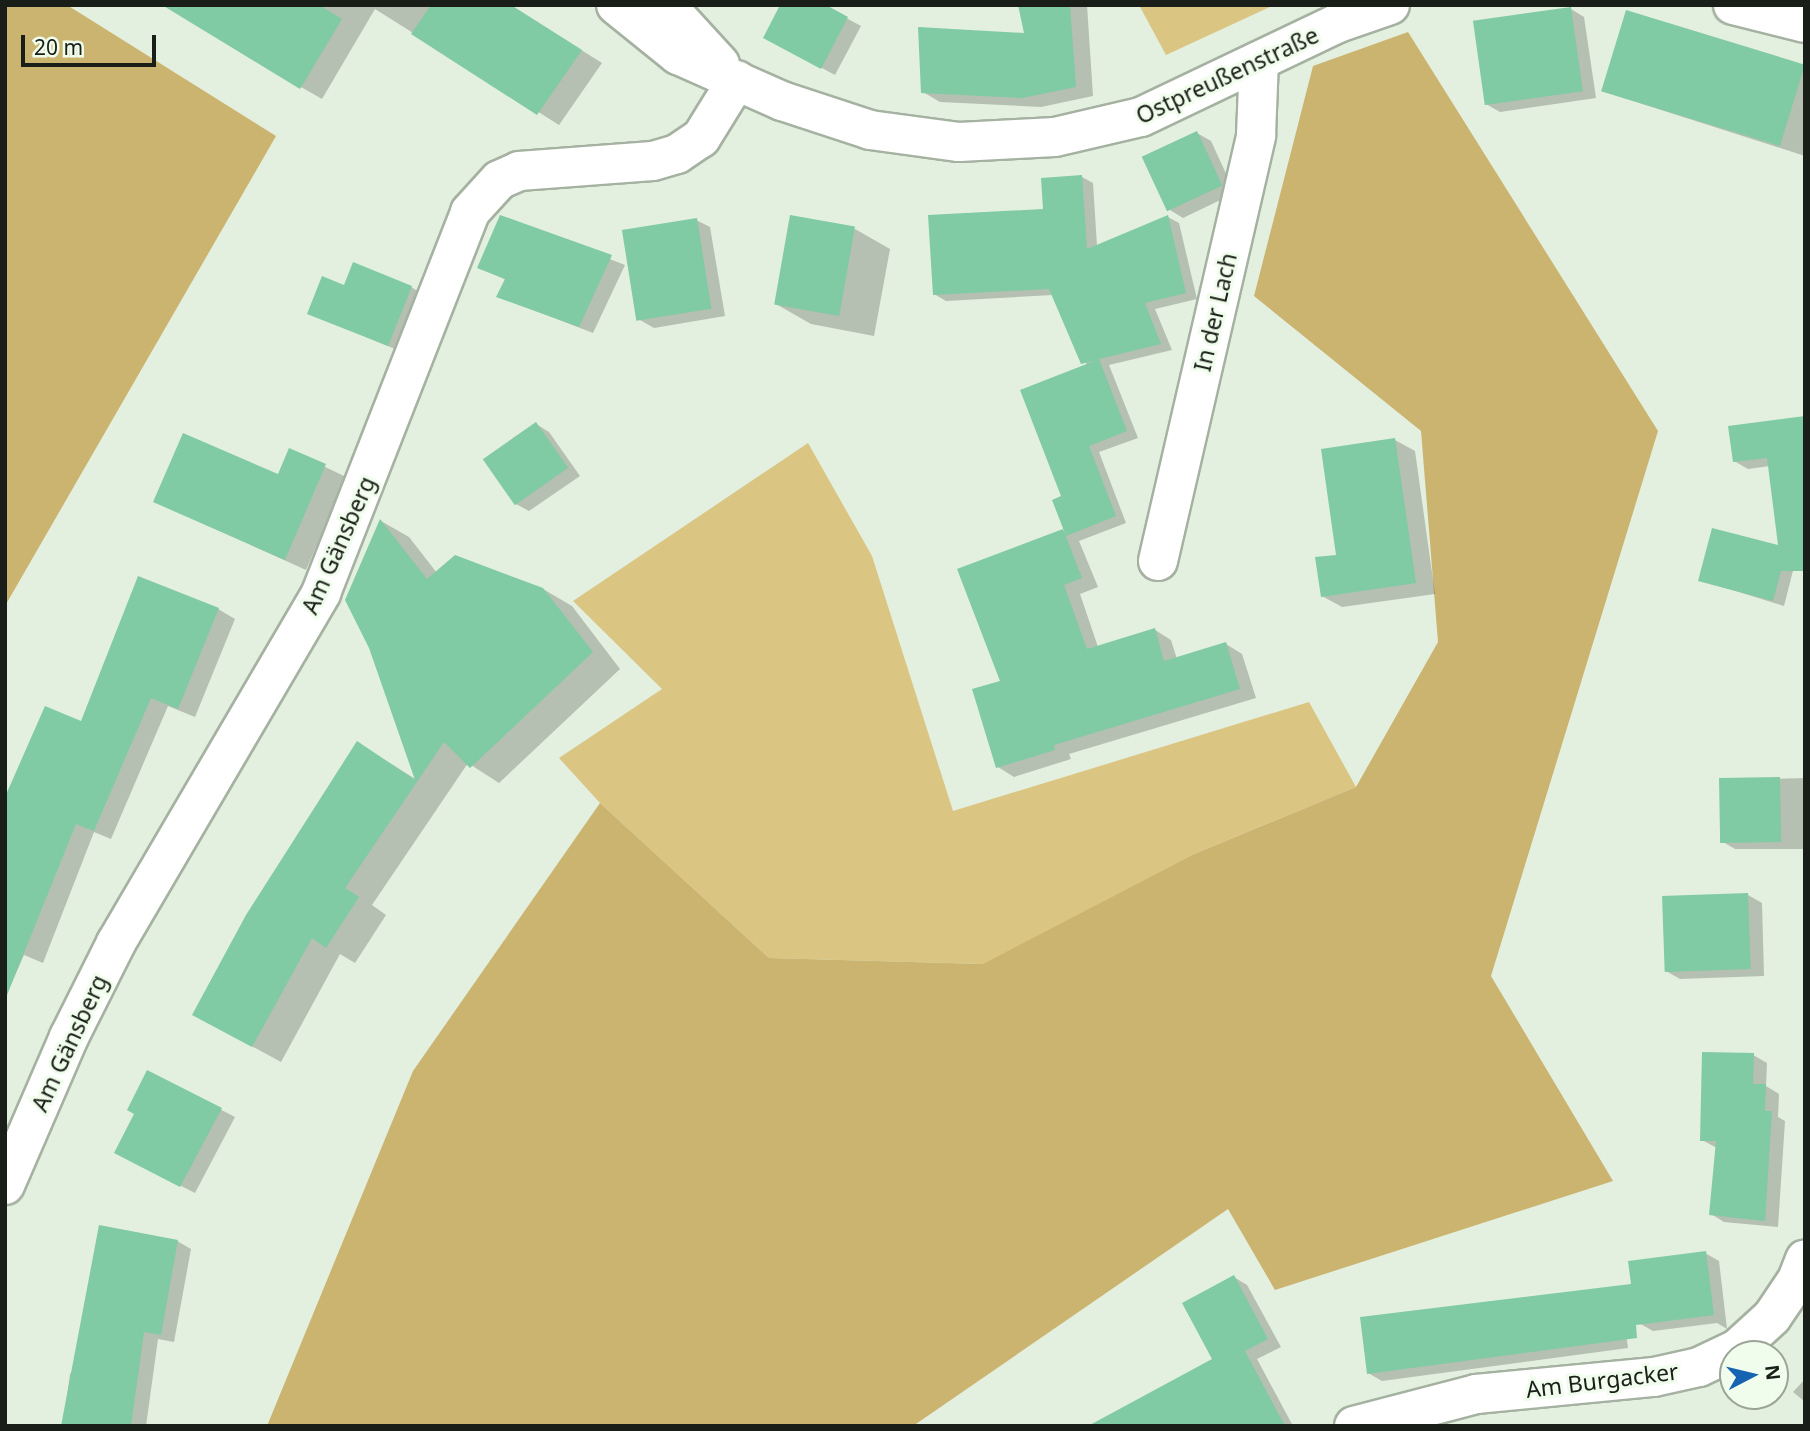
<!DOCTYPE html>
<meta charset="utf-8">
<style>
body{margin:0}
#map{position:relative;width:1810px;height:1431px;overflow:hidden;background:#e3efdf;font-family:"Noto Sans",sans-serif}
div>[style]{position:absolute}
.green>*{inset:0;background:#dbc583}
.forest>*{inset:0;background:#cbb470}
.shadow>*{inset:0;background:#0003}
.building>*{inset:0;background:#80caa4;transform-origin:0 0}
.roads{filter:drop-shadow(2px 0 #a5b1a1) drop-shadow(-2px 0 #a5b1a1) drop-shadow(0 2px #a5b1a1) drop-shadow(0 -2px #a5b1a1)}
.minor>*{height:38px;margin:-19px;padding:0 19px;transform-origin:19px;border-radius:19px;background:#fff}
span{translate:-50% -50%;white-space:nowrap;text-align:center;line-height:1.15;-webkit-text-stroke:6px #f0fdec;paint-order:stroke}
.street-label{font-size:23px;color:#1a1e18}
.frame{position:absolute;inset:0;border:7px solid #1a1e18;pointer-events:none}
.north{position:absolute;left:1719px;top:1340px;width:70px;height:70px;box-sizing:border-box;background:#f0fdec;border:2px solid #9aa497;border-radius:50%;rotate:83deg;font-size:19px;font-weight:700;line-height:28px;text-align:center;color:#1a1e18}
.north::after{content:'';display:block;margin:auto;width:24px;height:32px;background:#1663b2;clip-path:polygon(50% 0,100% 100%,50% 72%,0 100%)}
.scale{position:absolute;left:21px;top:35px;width:135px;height:32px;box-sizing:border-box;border:4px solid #1a1e18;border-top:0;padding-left:9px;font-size:21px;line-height:24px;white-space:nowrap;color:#1a1e18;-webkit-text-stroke:5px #f0fdec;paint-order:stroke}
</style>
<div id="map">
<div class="green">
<i style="clip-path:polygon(1139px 5px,1274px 5px,1166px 55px)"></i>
<i style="clip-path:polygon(808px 443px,872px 556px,953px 811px,1309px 702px,1356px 787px,1192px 855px,984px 964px,769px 958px,600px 803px,559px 758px,662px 689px,573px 601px)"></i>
</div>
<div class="forest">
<i style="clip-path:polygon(5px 5px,67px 5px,276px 136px,5px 606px)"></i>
<i style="clip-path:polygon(1408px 32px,1658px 431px,1491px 976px,1613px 1181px,1275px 1290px,1228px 1209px,913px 1426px,267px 1426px,413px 1071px,600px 803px,769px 958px,983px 964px,1192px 855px,1356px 787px,1438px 642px,1421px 431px,1254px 296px,1313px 66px)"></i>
</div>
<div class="shadow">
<i style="clip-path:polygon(209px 5px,510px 5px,602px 63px,559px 125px,375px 9px,322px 99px,301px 87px)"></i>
<i style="clip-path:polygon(822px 5px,861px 26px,835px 75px,779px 45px)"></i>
<i style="clip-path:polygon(1020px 5px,1087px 5px,1093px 96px,1041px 107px,940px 102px,923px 92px,1026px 35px)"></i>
<i style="clip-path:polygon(1571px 9px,1584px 17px,1596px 98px,1500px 112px,1486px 104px)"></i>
<i style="clip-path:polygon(1805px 66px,1805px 156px,1605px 92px)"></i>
<i style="clip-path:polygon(1197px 133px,1211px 141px,1235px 193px,1183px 218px,1170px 210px)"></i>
<i style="clip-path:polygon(1082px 177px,1093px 183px,1097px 246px,1168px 217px,1179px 223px,1197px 299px,1155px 309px,1172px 350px,1109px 365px,1138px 438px,1099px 452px,1126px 523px,1079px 541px,1098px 587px,1080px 594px,1098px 647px,1155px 630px,1171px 640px,1177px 659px,1226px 644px,1242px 654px,1256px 698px,1069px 754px,1071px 759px,1014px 777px,998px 767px,1003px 682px,1063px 531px,1067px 533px,1064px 497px,1087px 365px,1053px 295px,946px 301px,934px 294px,1045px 210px)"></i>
<i style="clip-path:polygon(501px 217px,625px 265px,593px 333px,498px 296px,506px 280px,479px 267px)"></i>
<i style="clip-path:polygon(696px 220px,710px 227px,725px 316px,654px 328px,640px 320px)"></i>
<i style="clip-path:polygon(855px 229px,890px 249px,874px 336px,811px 324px,776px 304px)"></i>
<i style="clip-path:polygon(345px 287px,411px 287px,424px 295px,402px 352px,309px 313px)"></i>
<i style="clip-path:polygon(1805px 418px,1770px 466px,1748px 469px,1734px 461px)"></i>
<i style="clip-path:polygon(536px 424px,549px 432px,580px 476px,529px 511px,516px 504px)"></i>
<i style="clip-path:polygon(1395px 440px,1415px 451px,1435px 594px,1342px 607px,1322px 596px)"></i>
<i style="clip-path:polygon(290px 450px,346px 477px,306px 570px,156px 502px,279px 477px)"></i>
<i style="clip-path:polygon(381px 521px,409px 537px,437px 573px,543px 589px,572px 606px,620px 669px,499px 783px,468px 763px,372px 905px,386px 915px,355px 963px,340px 954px,281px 1062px,222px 1030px,358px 743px,417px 780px)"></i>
<i style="clip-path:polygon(1797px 555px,1784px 606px,1700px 580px)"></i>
<i style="clip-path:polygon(218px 609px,235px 619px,195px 717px,168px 706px,111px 839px,94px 832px,43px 963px,24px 955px,5px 998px,82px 724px)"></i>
<i style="clip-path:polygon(1805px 778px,1805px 849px,1735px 849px,1723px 842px,1721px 780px)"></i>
<i style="clip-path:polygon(1748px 895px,1762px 903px,1764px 976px,1680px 979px,1666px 971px)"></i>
<i style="clip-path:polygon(1753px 1055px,1767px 1063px,1766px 1086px,1779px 1094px,1778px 1117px,1785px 1121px,1778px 1227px,1724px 1222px,1711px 1214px,1717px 1148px,1702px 1140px)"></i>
<i style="clip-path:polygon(148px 1072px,235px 1117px,195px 1193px,130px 1160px)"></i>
<i style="clip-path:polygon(177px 1241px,191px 1249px,174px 1342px,158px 1339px,146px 1426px,63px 1426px,70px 1374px)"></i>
<i style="clip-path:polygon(1705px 1253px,1719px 1261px,1727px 1329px,1717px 1323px,1653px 1331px,1639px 1323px)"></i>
<i style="clip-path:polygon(1234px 1277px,1247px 1285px,1281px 1347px,1257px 1359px,1293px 1426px,1092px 1426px,1214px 1360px)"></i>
<i style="clip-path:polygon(1621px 1296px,1628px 1348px,1382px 1381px,1368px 1373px)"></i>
<i style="clip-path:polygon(1805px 1379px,1805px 1402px,1793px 1392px)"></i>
</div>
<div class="building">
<i style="clip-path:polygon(162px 5px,319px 5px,342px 19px,300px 89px)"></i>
<i style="clip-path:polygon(431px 5px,511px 5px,582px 50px,537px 115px,411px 34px)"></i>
<i style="clip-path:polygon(780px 5px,826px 5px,848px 17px,821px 69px,763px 38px)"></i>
<i style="clip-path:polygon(1018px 5px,1070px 5px,1076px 87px,1022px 98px,921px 93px,918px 27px,1024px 33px)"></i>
<i style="left:1571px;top:7px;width:85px;height:99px;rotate:82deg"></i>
<i style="left:1626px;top:10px;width:187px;height:85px;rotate:17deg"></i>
<i style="left:1197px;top:131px;width:60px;height:61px;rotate:65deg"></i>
<i style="clip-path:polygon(1082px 175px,1087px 249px,1168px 215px,1186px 293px,1145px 303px,1161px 344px,1099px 359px,1127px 431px,1089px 446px,1116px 516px,1066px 536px,1052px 500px,1061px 496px,1020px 390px,1097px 360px,1081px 364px,1049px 289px,933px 295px,928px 215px,1043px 209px,1041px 178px)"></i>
<i style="clip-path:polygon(500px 215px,612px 255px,579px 327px,496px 297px,505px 279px,477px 268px)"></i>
<i style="left:790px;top:215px;width:66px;height:91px;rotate:10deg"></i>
<i style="left:697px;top:218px;width:92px;height:76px;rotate:81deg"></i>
<i style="clip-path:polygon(353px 262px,412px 286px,388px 346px,307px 314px,322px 276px,344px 285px)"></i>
<i style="clip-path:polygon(1805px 416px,1805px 571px,1781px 571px,1773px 601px,1698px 581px,1712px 528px,1778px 545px,1767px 458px,1733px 462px,1728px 426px)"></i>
<i style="left:536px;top:422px;width:56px;height:65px;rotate:55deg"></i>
<i style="clip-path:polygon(183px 433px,278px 474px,289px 448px,326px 464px,285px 560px,153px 502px)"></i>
<i style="clip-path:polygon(1395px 438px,1416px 583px,1321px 597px,1315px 557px,1336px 555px,1321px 449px)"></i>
<i style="clip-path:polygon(380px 519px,427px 579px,455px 555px,543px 588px,593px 652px,470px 768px,444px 742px,345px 888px,359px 897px,326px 948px,312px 938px,252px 1047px,192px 1015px,246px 915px,357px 741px,415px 780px,369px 648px,345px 600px)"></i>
<i style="clip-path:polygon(1063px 529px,1082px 578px,1064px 585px,1087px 649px,1155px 628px,1164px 661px,1226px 642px,1240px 689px,1054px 745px,1055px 750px,996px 768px,972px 689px,1000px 681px,957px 569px)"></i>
<i style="clip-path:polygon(138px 576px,219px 608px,178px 709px,151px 698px,94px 831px,76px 824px,5px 1000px,5px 797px,45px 706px,81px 721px)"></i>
<i style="left:1780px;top:777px;width:65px;height:61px;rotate:89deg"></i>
<i style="left:1748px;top:893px;width:76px;height:86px;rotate:88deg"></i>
<i style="clip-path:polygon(1702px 1052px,1754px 1053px,1753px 1084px,1766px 1084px,1765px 1111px,1772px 1111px,1765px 1221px,1709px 1215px,1716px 1141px,1700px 1141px)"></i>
<i style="clip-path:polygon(147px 1070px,222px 1108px,180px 1187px,114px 1153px,134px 1114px,127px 1110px)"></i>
<i style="clip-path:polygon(99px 1225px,178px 1240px,161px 1335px,144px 1332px,131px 1426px,61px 1426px)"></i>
<i style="clip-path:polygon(1706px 1251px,1714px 1315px,1636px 1325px,1637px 1338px,1367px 1374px,1360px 1317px,1631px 1284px,1628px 1261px)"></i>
<i style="clip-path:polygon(1234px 1275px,1268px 1339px,1245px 1351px,1285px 1426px,1088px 1426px,1212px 1359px,1182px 1303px)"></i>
</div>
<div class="roads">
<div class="minor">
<i style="left:616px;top:5px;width:80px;rotate:38.9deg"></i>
<i style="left:678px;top:55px;width:114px;rotate:23.9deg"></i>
<i style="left:782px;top:101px;width:93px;rotate:18.2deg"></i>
<i style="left:870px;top:130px;width:90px;rotate:7.7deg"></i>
<i style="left:959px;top:142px;width:96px;rotate:-3deg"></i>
<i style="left:1055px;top:137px;width:88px;rotate:-13.1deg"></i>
<i style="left:1141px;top:117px;width:218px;rotate:-25.5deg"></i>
<i style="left:1338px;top:23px;width:55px;rotate:-19.1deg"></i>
<i style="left:666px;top:5px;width:80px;rotate:47.5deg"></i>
<i style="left:1733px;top:5px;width:74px;rotate:14deg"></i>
<i style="left:1158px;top:561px;width:437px;rotate:-77deg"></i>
<i style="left:1256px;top:135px;width:74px;rotate:-87.7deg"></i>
<i style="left:5px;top:1185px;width:161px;rotate:-66.6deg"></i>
<i style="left:69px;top:1037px;width:105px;rotate:-63.4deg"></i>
<i style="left:116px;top:943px;width:406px;rotate:-59.6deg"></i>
<i style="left:321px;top:593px;width:409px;rotate:-68.6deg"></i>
<i style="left:470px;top:212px;width:43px;rotate:-47.8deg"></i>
<i style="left:499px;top:180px;width:22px;rotate:-24deg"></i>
<i style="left:519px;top:171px;width:134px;rotate:-4.3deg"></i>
<i style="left:653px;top:161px;width:25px;rotate:-16deg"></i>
<i style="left:677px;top:154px;width:29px;rotate:-34deg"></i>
<i style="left:701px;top:138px;width:68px;rotate:-58.2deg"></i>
<i style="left:1354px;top:1426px;width:126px;rotate:-14.7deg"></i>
<i style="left:1476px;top:1394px;width:179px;rotate:-5.5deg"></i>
<i style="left:1654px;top:1377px;width:46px;rotate:-12.5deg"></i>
<i style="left:1699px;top:1367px;width:42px;rotate:-25.3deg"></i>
<i style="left:1737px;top:1349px;width:47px;rotate:-42.4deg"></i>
<i style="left:1772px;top:1317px;width:45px;rotate:-56deg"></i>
<i style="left:1797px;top:1280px;width:22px;rotate:-69deg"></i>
</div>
</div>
<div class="street-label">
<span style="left:1227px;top:75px;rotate:-25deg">Ostpreußenstraße</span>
<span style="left:1215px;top:312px;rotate:-77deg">In der Lach</span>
<span style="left:338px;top:545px;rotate:-66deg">Am Gänsberg</span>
<span style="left:69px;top:1043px;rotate:-65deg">Am Gänsberg</span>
<span style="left:1602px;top:1380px;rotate:-7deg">Am Burgacker</span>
</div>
<div class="frame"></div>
<div class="north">N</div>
<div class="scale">20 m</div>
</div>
